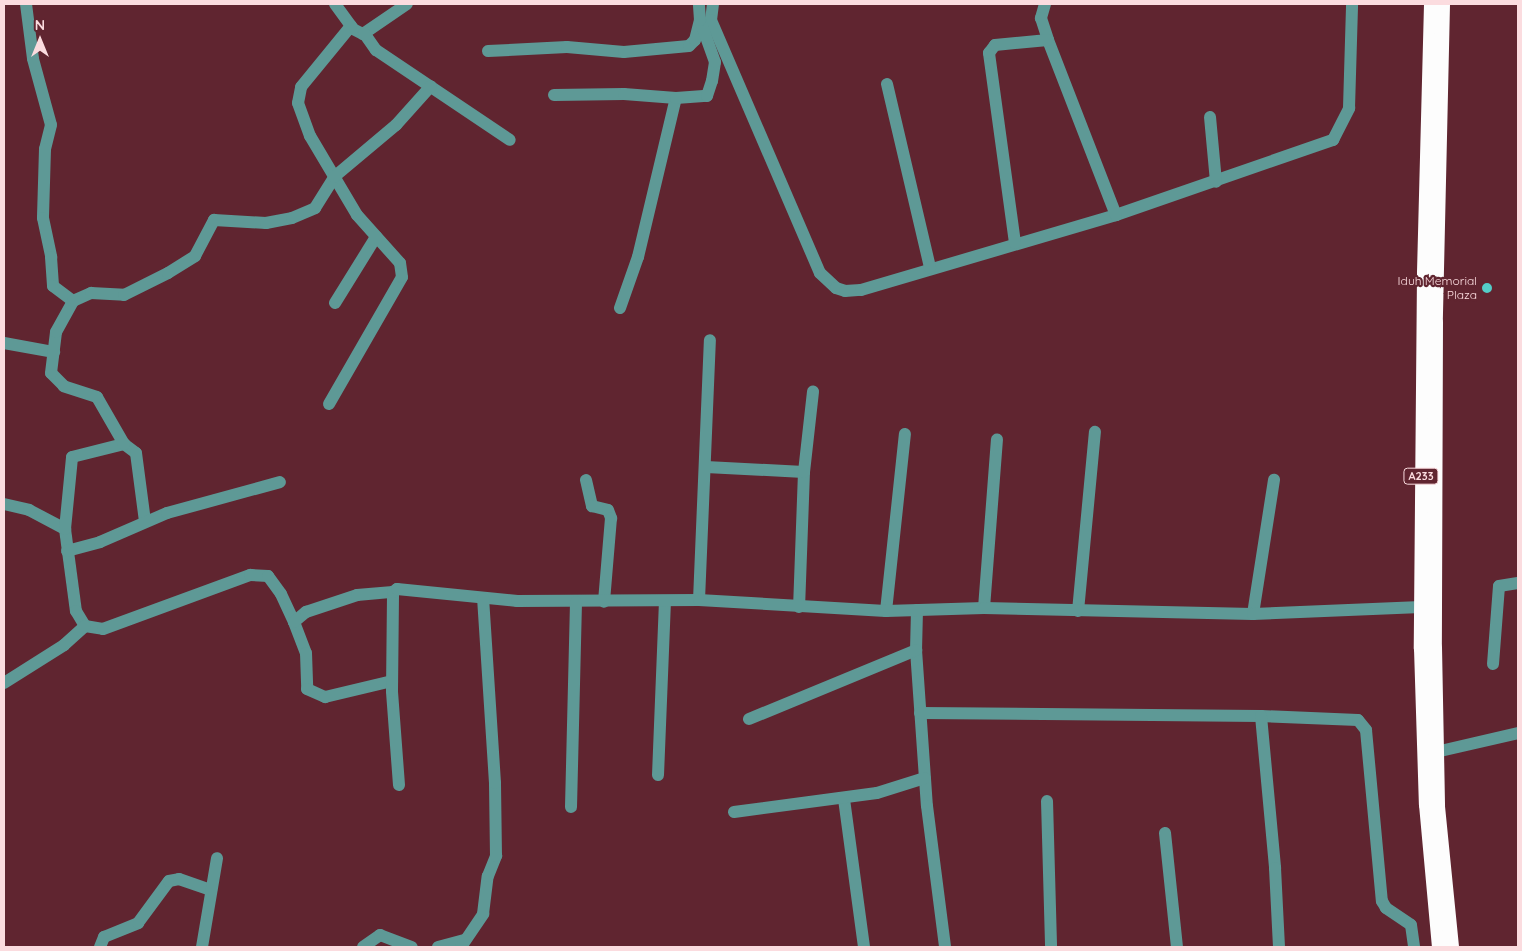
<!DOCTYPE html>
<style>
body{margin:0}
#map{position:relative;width:1522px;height:951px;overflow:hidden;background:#602530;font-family:Quicksand,sans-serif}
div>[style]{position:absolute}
.minor>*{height:12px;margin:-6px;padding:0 6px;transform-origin:6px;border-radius:6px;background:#5e9996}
.highway>*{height:15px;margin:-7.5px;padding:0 7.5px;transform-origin:7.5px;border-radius:7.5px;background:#fdfdfd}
.dots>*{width:14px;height:14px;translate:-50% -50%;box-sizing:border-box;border:2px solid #602530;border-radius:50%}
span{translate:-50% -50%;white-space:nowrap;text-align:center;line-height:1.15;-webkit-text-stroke:4.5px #602530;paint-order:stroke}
.shield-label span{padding:1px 4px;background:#602530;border:1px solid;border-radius:4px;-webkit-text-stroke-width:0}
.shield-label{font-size:11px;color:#fbdcdf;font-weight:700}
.poi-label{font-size:12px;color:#fbdcdf}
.right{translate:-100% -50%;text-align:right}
.frame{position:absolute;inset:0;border:5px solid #fbdcdf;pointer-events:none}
.north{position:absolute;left:15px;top:15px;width:50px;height:50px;-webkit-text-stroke:4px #602530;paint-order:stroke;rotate:0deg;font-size:14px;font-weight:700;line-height:20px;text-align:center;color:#fbdcdf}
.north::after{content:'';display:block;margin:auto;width:18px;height:22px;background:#fbdcdf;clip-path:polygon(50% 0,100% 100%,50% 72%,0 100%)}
</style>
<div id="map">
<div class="minor">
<i style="left:26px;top:4px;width:55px;rotate:82.7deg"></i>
<i style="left:33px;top:59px;width:68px;rotate:74.7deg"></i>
<i style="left:51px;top:125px;width:25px;rotate:104deg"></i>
<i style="left:45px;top:149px;width:69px;rotate:91.7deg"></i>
<i style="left:43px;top:218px;width:40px;rotate:78deg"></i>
<i style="left:51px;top:257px;width:29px;rotate:86deg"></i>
<i style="left:53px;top:286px;width:25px;rotate:37deg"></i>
<i style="left:335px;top:4px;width:31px;rotate:54deg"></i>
<i style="left:353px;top:29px;width:11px;rotate:27deg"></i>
<i style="left:363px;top:34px;width:53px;rotate:-34.3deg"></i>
<i style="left:713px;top:4px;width:16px;rotate:97deg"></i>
<i style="left:711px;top:20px;width:275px;rotate:66.7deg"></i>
<i style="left:820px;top:273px;width:22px;rotate:43deg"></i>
<i style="left:836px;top:288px;width:9px;rotate:18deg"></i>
<i style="left:845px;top:291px;width:16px;rotate:-4deg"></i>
<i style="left:861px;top:290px;width:266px;rotate:-16.4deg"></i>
<i style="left:1116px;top:215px;width:230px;rotate:-19.1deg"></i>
<i style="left:1333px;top:140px;width:36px;rotate:-63deg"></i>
<i style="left:1349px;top:108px;width:104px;rotate:-88.3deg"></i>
<i style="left:1045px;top:4px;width:15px;rotate:106deg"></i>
<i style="left:1041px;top:18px;width:23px;rotate:72deg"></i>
<i style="left:1048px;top:40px;width:188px;rotate:68.8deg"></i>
<i style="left:364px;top:33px;width:21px;rotate:55deg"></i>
<i style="left:376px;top:50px;width:161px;rotate:33.9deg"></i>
<i style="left:488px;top:51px;width:79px;rotate:-2.9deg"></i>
<i style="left:567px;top:47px;width:57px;rotate:5deg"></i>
<i style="left:624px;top:52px;width:65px;rotate:-5.3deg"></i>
<i style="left:689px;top:46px;width:8px;rotate:-45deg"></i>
<i style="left:695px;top:40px;width:21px;rotate:-76deg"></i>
<i style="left:887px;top:84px;width:189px;rotate:76.8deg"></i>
<i style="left:554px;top:95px;width:70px;rotate:-0.8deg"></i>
<i style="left:624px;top:94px;width:52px;rotate:4.4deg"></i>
<i style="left:1210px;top:117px;width:65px;rotate:84.7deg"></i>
<i style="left:1015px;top:243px;width:192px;rotate:-97.8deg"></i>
<i style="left:989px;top:53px;width:10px;rotate:-53deg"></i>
<i style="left:995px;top:45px;width:53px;rotate:-5.4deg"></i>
<i style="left:335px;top:303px;width:78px;rotate:-58.2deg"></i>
<i style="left:620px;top:308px;width:54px;rotate:-70.6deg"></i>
<i style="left:638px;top:257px;width:163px;rotate:-76.6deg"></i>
<i style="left:676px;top:98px;width:31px;rotate:-4deg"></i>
<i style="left:707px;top:96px;width:16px;rotate:-72deg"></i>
<i style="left:712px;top:81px;width:19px;rotate:-81deg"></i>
<i style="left:715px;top:62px;width:45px;rotate:-109.7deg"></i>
<i style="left:700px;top:20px;width:16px;rotate:-94deg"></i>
<i style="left:4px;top:343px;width:51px;rotate:10.2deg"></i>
<i style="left:329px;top:404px;width:146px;rotate:-60.1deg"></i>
<i style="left:402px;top:277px;width:14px;rotate:-98deg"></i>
<i style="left:400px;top:263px;width:64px;rotate:-131.9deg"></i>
<i style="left:357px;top:215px;width:92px;rotate:-120.7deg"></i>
<i style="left:310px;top:136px;width:35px;rotate:-110deg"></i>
<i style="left:298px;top:103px;width:16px;rotate:-79deg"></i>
<i style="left:301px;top:87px;width:79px;rotate:-50.7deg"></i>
<i style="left:124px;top:444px;width:15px;rotate:37deg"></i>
<i style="left:136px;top:453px;width:69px;rotate:82.5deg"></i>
<i style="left:706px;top:467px;width:98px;rotate:2.9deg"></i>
<i style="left:804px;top:472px;width:135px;rotate:92.1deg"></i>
<i style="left:804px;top:472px;width:81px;rotate:-83.6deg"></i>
<i style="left:586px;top:480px;width:27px;rotate:77deg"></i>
<i style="left:592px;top:506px;width:16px;rotate:14deg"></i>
<i style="left:608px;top:510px;width:9px;rotate:69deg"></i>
<i style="left:611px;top:518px;width:84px;rotate:94.8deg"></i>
<i style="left:4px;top:504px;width:26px;rotate:13deg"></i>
<i style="left:29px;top:510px;width:41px;rotate:27.8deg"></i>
<i style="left:65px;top:529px;width:83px;rotate:82.4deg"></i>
<i style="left:76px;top:611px;width:17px;rotate:59deg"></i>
<i style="left:85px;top:626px;width:18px;rotate:9deg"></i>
<i style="left:103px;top:629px;width:157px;rotate:-20.2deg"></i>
<i style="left:250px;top:575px;width:18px;rotate:3deg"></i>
<i style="left:268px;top:576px;width:22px;rotate:54deg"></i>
<i style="left:281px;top:594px;width:31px;rotate:65deg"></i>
<i style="left:294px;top:622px;width:33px;rotate:69deg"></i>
<i style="left:306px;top:653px;width:36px;rotate:88deg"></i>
<i style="left:307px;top:689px;width:20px;rotate:24deg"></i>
<i style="left:325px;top:697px;width:69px;rotate:-13.4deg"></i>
<i style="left:65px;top:529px;width:72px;rotate:-84.4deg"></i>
<i style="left:72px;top:457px;width:54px;rotate:-14deg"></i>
<i style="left:124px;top:444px;width:54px;rotate:-119.9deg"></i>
<i style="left:97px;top:397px;width:35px;rotate:-162deg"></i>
<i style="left:64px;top:386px;width:18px;rotate:-135deg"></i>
<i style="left:51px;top:373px;width:41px;rotate:-83deg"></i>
<i style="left:56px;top:332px;width:35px;rotate:-61deg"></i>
<i style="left:73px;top:301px;width:20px;rotate:-24deg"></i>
<i style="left:91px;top:293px;width:33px;rotate:3deg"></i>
<i style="left:124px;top:295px;width:49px;rotate:-26.6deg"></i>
<i style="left:168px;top:273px;width:32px;rotate:-32deg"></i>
<i style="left:195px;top:256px;width:41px;rotate:-62.2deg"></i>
<i style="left:214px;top:220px;width:52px;rotate:3.3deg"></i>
<i style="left:266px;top:223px;width:26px;rotate:-11deg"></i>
<i style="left:292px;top:218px;width:25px;rotate:-23deg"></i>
<i style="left:315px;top:208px;width:36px;rotate:-58deg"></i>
<i style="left:334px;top:177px;width:81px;rotate:-40deg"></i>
<i style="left:396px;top:125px;width:52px;rotate:-48.1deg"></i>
<i style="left:67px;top:551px;width:34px;rotate:-15deg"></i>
<i style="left:100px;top:542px;width:73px;rotate:-23.4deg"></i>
<i style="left:167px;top:513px;width:117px;rotate:-15.3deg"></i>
<i style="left:699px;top:600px;width:260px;rotate:-87.6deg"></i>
<i style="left:984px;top:608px;width:169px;rotate:-85.6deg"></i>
<i style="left:917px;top:610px;width:40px;rotate:91.4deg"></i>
<i style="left:916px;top:650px;width:156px;rotate:86deg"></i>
<i style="left:927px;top:806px;width:142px;rotate:82.7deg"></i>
<i style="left:886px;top:611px;width:178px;rotate:-83.9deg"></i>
<i style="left:1078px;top:611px;width:180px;rotate:-84.6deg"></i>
<i style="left:1253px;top:614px;width:136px;rotate:-81.1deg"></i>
<i style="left:294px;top:622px;width:16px;rotate:-40deg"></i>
<i style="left:306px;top:612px;width:54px;rotate:-18.4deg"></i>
<i style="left:357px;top:595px;width:36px;rotate:-5deg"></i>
<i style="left:1493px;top:664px;width:78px;rotate:-85.6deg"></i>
<i style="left:1499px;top:586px;width:19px;rotate:-9deg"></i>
<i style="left:4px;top:683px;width:71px;rotate:-32.3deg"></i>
<i style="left:64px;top:645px;width:28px;rotate:-42deg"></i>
<i style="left:920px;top:713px;width:341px;rotate:0.5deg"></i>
<i style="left:1261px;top:716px;width:97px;rotate:2.4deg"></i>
<i style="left:1358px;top:720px;width:13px;rotate:51deg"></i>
<i style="left:1366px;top:730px;width:172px;rotate:84.7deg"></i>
<i style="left:1382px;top:901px;width:8px;rotate:60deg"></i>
<i style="left:1386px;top:908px;width:30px;rotate:34deg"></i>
<i style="left:1411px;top:925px;width:22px;rotate:82deg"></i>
<i style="left:1261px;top:716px;width:153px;rotate:84.7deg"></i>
<i style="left:1275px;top:868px;width:79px;rotate:87.1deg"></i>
<i style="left:749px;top:719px;width:181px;rotate:-22.4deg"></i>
<i style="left:1436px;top:752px;width:84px;rotate:-13deg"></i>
<i style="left:658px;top:775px;width:174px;rotate:-87.7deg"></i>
<i style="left:399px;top:785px;width:94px;rotate:-94.3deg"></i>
<i style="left:392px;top:691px;width:99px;rotate:-89.4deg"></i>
<i style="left:393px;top:592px;width:5px;rotate:-37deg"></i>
<i style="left:397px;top:589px;width:121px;rotate:5.7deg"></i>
<i style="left:517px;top:601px;width:182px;rotate:-0.3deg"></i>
<i style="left:699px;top:600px;width:187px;rotate:3.4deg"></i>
<i style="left:886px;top:611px;width:98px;rotate:-1.8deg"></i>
<i style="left:984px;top:608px;width:269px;rotate:1.3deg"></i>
<i style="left:1253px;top:614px;width:168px;rotate:-2.4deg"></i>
<i style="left:844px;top:799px;width:149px;rotate:82.3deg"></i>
<i style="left:1047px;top:801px;width:146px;rotate:88.4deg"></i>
<i style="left:571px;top:807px;width:205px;rotate:-88.6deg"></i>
<i style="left:734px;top:812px;width:144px;rotate:-7.6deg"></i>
<i style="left:877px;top:793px;width:50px;rotate:-17.4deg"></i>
<i style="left:1165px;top:833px;width:115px;rotate:84deg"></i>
<i style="left:100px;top:947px;width:11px;rotate:-68deg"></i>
<i style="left:104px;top:937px;width:37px;rotate:-22deg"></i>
<i style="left:138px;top:923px;width:52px;rotate:-53.6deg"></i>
<i style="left:169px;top:881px;width:10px;rotate:-11deg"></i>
<i style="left:179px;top:879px;width:34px;rotate:19deg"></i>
<i style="left:202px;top:947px;width:90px;rotate:-80.4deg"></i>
<i style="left:363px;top:947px;width:21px;rotate:-35deg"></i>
<i style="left:380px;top:935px;width:34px;rotate:21deg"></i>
<i style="left:438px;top:947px;width:28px;rotate:-15deg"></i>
<i style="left:461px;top:947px;width:40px;rotate:-56deg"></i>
<i style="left:483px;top:914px;width:38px;rotate:-83deg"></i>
<i style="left:488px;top:876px;width:22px;rotate:-68deg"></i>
<i style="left:496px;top:856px;width:73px;rotate:-90.8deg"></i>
<i style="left:495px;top:783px;width:185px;rotate:-93.7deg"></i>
</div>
<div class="highway">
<i style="left:1431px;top:4px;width:269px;rotate:91.5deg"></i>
<i style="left:1424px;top:273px;width:375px;rotate:90.5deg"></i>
<i style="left:1421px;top:648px;width:156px;rotate:88.2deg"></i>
<i style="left:1426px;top:804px;width:144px;rotate:84.8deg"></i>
<i style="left:1442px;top:4px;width:318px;rotate:91.3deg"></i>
<i style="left:1435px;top:322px;width:325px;rotate:90.2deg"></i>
<i style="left:1434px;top:647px;width:159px;rotate:88.9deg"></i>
<i style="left:1437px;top:806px;width:142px;rotate:84.3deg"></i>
</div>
<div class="dots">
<i style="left:1487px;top:288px;background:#54cdc8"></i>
</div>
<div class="shield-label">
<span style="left:1421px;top:476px">A233</span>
</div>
<div class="poi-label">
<span class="right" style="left:1477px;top:288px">Iduh Memorial<br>Plaza</span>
</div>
<div class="frame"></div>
<div class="north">N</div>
</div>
